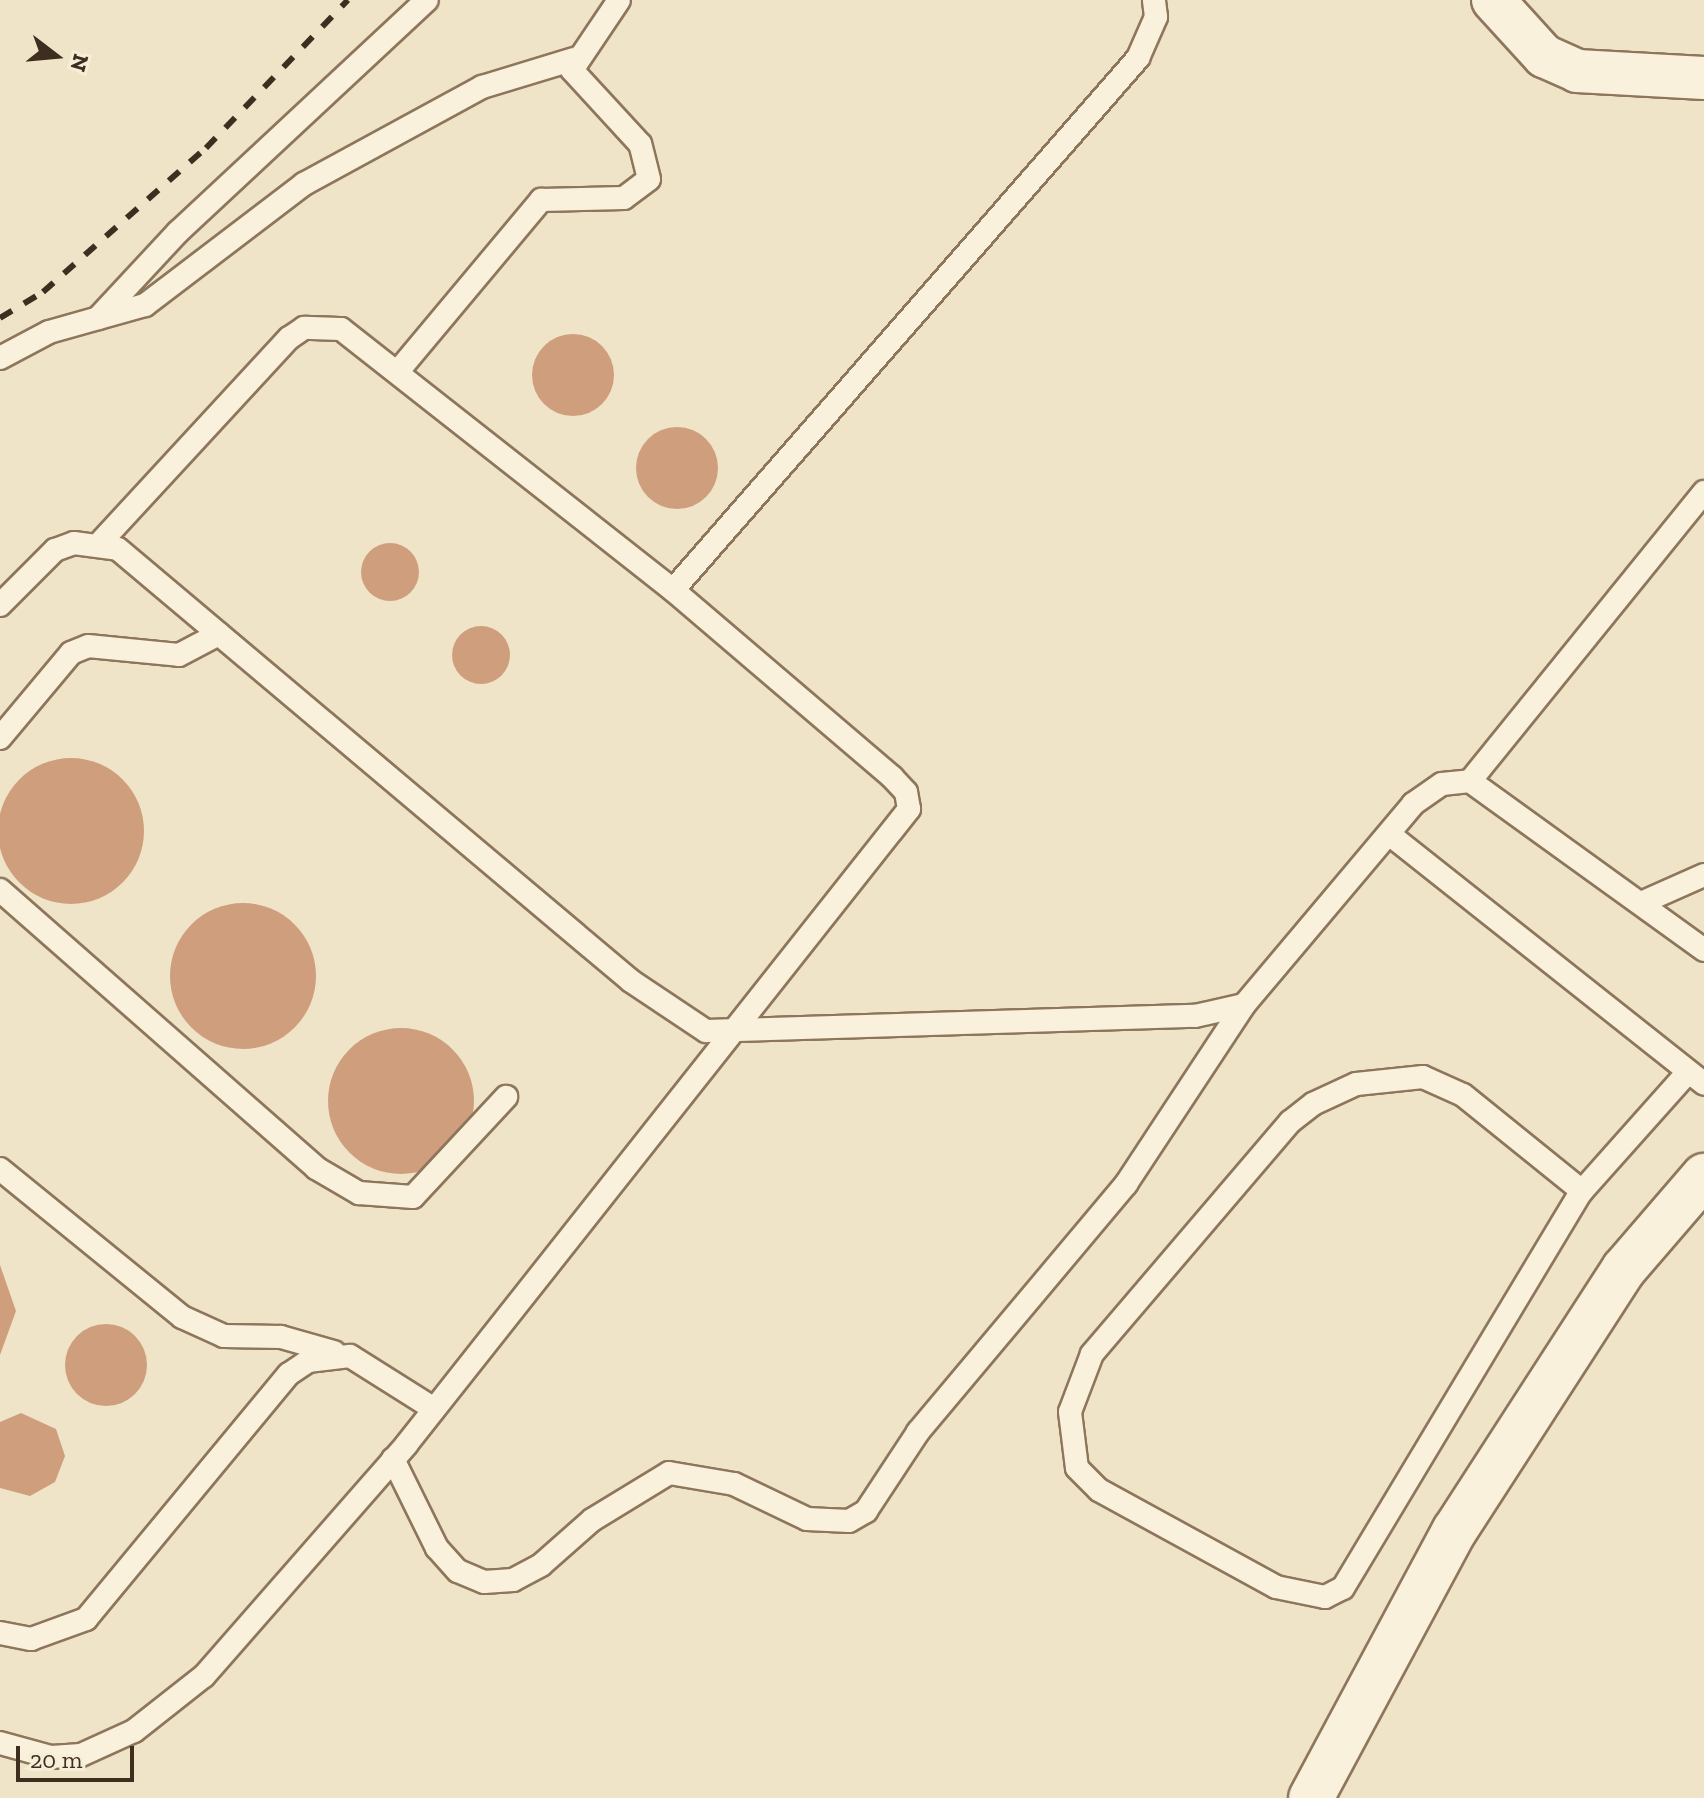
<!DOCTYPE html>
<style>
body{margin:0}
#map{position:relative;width:1704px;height:1798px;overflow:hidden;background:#f0e4c8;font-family:"Zilla Slab",serif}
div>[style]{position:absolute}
.building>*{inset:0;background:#cf9f7d}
.round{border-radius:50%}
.roads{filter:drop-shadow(2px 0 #8d765c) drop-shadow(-2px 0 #8d765c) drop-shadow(0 2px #8d765c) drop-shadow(0 -2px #8d765c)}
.lane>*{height:22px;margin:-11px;padding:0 11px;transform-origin:11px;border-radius:11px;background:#faf1dc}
.street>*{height:42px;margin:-21px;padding:0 21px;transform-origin:21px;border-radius:21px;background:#faf1dc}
.secondary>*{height:44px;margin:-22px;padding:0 22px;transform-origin:22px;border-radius:22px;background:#faf1dc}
.rail>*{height:6px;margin-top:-3px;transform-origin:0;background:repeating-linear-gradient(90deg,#3d2e20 0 14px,transparent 0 28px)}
span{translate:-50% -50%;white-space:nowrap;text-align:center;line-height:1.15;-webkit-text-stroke:8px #f7eed8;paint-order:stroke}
.north{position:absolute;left:16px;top:16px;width:80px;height:80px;-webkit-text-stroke:6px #f7eed8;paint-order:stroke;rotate:106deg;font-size:22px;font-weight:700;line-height:32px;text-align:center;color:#3d2e20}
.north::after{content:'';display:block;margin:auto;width:28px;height:36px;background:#3d2e20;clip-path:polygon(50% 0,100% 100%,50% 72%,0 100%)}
.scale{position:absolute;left:16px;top:1746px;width:118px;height:36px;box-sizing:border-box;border:4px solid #3d2e20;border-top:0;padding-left:10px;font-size:24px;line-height:28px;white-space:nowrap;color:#3d2e20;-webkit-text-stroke:6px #f7eed8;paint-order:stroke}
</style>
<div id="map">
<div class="building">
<i class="round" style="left:532px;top:334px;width:82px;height:82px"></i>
<i class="round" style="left:636px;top:427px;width:82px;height:82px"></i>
<i class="round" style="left:361px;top:543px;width:58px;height:58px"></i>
<i class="round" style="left:452px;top:626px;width:58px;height:58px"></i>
<i class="round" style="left:-2px;top:758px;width:146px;height:146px"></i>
<i class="round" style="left:170px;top:903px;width:146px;height:146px"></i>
<i class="round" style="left:328px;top:1028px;width:146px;height:146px"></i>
<i style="clip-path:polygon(0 1265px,16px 1311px,0 1355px)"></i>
<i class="round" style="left:65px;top:1324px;width:82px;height:82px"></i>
<i style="clip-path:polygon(21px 1413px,56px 1429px,65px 1456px,55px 1482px,30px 1496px,0 1488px,0 1422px)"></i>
</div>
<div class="roads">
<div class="lane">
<i style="left:98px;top:318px;width:117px;rotate:-47.1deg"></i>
<i style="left:178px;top:232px;width:340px;rotate:-43deg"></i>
<i style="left:0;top:358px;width:55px;rotate:-28deg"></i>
<i style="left:49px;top:332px;width:100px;rotate:-15.7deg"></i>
<i style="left:145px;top:305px;width:200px;rotate:-37.3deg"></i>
<i style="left:304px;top:184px;width:203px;rotate:-28.6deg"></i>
<i style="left:482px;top:87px;width:96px;rotate:-16.9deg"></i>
<i style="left:399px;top:370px;width:222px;rotate:-50.1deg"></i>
<i style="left:541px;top:200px;width:83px;rotate:-1.4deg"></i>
<i style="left:624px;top:198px;width:31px;rotate:-37deg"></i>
<i style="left:649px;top:179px;width:36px;rotate:-104deg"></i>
<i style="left:640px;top:144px;width:100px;rotate:-132.6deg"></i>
<i style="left:572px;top:70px;width:84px;rotate:-56.1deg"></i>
<i style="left:673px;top:590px;width:707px;rotate:-48.84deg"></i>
<i style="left:1138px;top:58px;width:45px;rotate:-66.3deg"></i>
<i style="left:1156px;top:17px;width:17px;rotate:-97deg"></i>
<i style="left:0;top:605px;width:78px;rotate:-45deg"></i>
<i style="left:55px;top:550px;width:20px;rotate:-20deg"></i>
<i style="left:74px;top:543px;width:44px;rotate:7.8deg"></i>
<i style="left:118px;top:549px;width:671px;rotate:40.1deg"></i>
<i style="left:631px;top:981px;width:90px;rotate:33.7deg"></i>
<i style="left:706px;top:1031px;width:489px;rotate:-1.8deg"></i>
<i style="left:1195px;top:1016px;width:50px;rotate:-12.7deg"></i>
<i style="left:1244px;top:1005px;width:263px;rotate:-49.9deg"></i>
<i style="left:1413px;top:804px;width:35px;rotate:-35deg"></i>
<i style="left:1442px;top:784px;width:28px;rotate:-6deg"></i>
<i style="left:1470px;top:781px;width:289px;rotate:35.8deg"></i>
<i style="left:0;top:738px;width:111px;rotate:-50.1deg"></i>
<i style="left:71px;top:653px;width:18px;rotate:-22deg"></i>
<i style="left:88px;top:646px;width:91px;rotate:5.6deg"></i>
<i style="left:179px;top:655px;width:45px;rotate:-27.7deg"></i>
<i style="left:1470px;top:781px;width:372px;rotate:-51deg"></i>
<i style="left:1389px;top:834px;width:402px;rotate:38.4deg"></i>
<i style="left:0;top:890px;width:421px;rotate:41.3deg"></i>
<i style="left:316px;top:1168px;width:50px;rotate:30.2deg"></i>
<i style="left:359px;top:1193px;width:54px;rotate:4.2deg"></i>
<i style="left:413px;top:1197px;width:137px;rotate:-47.1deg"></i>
<i style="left:1641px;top:903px;width:69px;rotate:-24deg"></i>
<i style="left:0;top:1169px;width:235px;rotate:39.1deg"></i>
<i style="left:182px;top:1317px;width:46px;rotate:24.3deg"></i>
<i style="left:224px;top:1336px;width:57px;rotate:1deg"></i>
<i style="left:281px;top:1337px;width:55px;rotate:15.8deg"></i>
<i style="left:1582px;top:1191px;width:153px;rotate:-141.1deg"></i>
<i style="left:1463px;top:1095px;width:44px;rotate:-155.8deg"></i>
<i style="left:1423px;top:1077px;width:67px;rotate:174deg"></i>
<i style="left:1356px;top:1084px;width:47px;rotate:155.1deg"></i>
<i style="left:1313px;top:1104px;width:29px;rotate:142deg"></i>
<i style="left:1290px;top:1122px;width:305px;rotate:130.5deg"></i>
<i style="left:1092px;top:1354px;width:62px;rotate:110.8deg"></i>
<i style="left:1070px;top:1412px;width:56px;rotate:82.9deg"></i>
<i style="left:1077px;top:1468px;width:31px;rotate:45deg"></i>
<i style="left:1099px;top:1490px;width:202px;rotate:28.7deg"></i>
<i style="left:1276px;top:1587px;width:50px;rotate:11.5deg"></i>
<i style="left:1325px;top:1597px;width:20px;rotate:-27deg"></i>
<i style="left:1343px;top:1588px;width:463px;rotate:-59deg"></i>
<i style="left:1582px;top:1191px;width:159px;rotate:-48.3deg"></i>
<i style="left:393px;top:1459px;width:99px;rotate:63.7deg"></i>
<i style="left:437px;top:1548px;width:31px;rotate:48deg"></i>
<i style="left:458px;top:1571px;width:28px;rotate:23deg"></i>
<i style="left:484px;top:1582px;width:29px;rotate:-4deg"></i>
<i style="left:513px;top:1580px;width:32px;rotate:-28deg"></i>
<i style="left:541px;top:1565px;width:68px;rotate:-41.4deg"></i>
<i style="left:592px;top:1520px;width:90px;rotate:-31.4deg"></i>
<i style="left:669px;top:1473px;width:66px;rotate:9.6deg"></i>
<i style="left:734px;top:1484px;width:81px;rotate:25.6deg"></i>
<i style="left:807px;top:1519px;width:42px;rotate:2.7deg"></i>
<i style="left:849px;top:1521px;width:20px;rotate:-30deg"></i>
<i style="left:866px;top:1511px;width:95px;rotate:-56.6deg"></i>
<i style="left:918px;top:1432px;width:324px;rotate:-50deg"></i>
<i style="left:1126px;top:1184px;width:214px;rotate:-56.6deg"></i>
<i style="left:0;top:1633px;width:32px;rotate:11deg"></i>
<i style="left:31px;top:1639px;width:59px;rotate:-20deg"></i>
<i style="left:86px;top:1619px;width:318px;rotate:-50.4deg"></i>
<i style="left:289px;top:1374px;width:23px;rotate:-34deg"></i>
<i style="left:308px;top:1361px;width:42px;rotate:-6.8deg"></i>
<i style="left:350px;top:1356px;width:99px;rotate:32.2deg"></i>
<i style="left:0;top:1743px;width:53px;rotate:15.4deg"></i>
<i style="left:51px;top:1757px;width:30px;rotate:-4deg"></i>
<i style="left:81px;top:1755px;width:58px;rotate:-24.4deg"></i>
<i style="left:134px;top:1731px;width:89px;rotate:-38.2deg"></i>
<i style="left:204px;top:1676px;width:307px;rotate:-48.8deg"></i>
<i style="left:406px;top:1445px;width:811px;rotate:-51.66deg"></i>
<i style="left:909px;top:809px;width:17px;rotate:-100deg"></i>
<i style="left:906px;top:792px;width:21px;rotate:-133deg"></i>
<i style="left:892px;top:777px;width:288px;rotate:-139.5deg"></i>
<i style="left:673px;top:590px;width:422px;rotate:-141.8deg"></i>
<i style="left:341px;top:329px;width:37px;rotate:-178deg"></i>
<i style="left:304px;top:328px;width:18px;rotate:146deg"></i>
<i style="left:289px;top:338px;width:279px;rotate:132.7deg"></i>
</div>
<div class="street">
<i style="left:1493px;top:0;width:76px;rotate:47.7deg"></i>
<i style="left:1544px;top:56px;width:36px;rotate:24deg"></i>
<i style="left:1577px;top:71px;width:127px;rotate:3.2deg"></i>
</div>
<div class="secondary">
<i style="left:1311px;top:1798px;width:304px;rotate:-61.8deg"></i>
<i style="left:1455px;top:1530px;width:311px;rotate:-57.1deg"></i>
<i style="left:1624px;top:1269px;width:123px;rotate:-49.3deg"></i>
</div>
</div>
<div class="rail">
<i style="left:0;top:318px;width:50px;rotate:-31.2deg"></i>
<i style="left:43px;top:292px;width:217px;rotate:-41.5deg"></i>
<i style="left:206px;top:148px;width:205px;rotate:-46.2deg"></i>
</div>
<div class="north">N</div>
<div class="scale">20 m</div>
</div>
